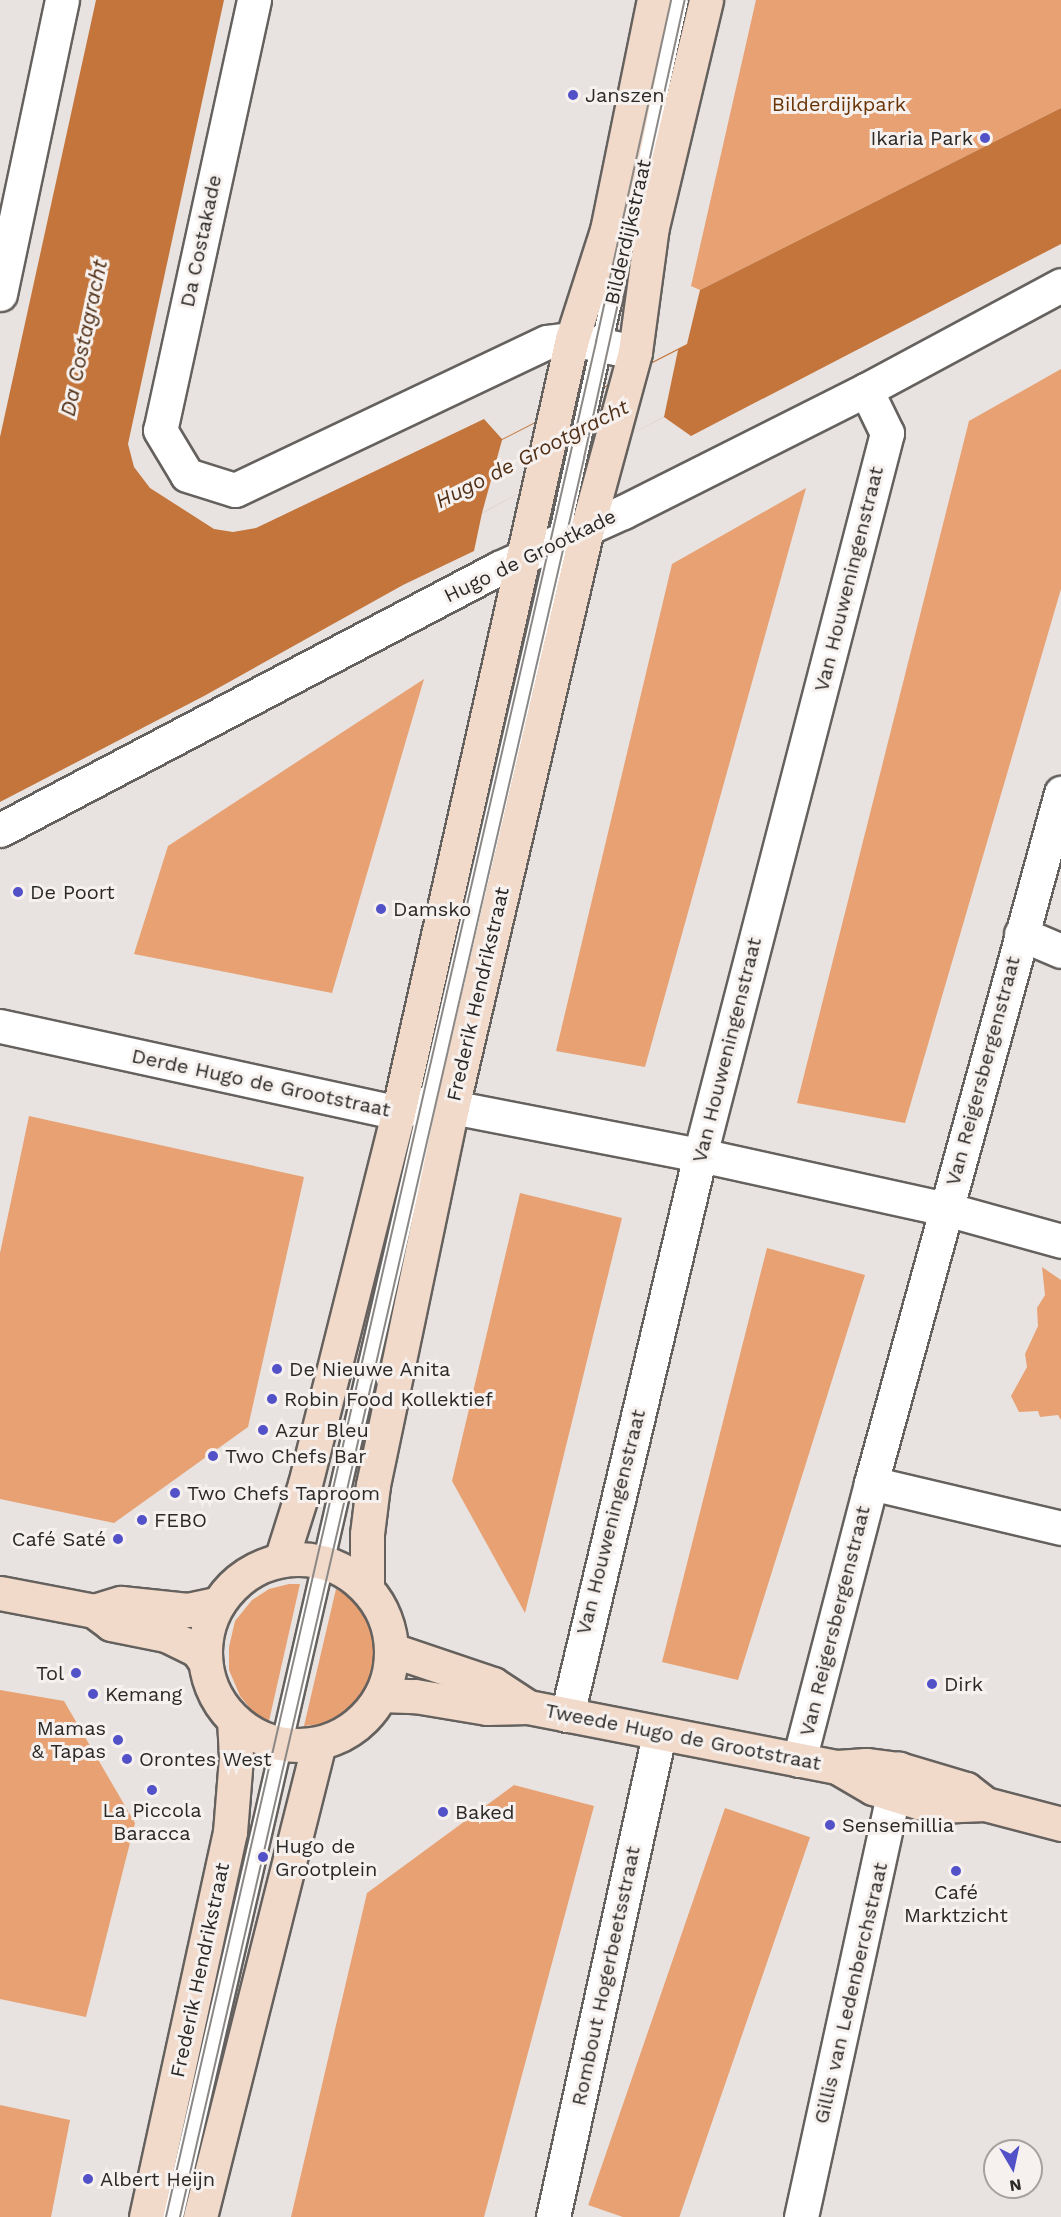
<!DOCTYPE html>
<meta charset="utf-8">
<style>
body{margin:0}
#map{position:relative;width:1061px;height:2217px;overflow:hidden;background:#e8e3e0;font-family:"Work Sans",sans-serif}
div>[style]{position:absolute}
.green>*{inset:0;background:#e7a173;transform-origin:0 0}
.water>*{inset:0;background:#c3753c}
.pier>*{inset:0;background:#e8e3e0}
.roads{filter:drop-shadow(2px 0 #65615e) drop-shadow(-2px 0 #65615e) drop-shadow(0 2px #65615e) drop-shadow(0 -2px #65615e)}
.lane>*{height:20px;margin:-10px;padding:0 10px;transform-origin:10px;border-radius:10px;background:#fff}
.street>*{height:33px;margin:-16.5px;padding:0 16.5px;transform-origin:16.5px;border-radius:16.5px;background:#fff}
.secondary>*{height:33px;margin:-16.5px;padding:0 16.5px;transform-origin:16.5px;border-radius:16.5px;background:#f2daca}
.secondary>.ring{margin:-16.5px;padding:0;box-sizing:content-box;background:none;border:33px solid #f2daca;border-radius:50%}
.tram>*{height:1.5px;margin:-0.75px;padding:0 0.75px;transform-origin:0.75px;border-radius:0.75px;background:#8b8886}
.dots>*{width:16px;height:16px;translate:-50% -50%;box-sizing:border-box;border:3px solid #f6f1ee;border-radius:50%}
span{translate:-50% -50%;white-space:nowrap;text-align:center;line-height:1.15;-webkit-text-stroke:6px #f6f1ee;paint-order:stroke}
.poi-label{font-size:20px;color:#2a2928}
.left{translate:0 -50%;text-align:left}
.right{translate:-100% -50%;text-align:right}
.park-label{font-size:20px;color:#683407}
.street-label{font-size:20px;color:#2a2928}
.water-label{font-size:21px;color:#502f17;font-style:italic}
.north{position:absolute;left:983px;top:2139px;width:60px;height:60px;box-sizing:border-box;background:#f6f1ee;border:2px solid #a4a19f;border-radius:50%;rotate:171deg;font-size:16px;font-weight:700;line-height:24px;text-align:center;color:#2a2928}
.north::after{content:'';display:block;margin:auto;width:21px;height:27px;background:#5251c8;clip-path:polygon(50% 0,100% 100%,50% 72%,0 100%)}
</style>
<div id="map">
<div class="green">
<i style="clip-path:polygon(756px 0,1061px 0,1061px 108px,700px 290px,691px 286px)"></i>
<i style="clip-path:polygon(1061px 369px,1061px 589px,905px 1123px,797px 1103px,969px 421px)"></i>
<i style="clip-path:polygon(806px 488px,645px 1067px,556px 1051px,672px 564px)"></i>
<i style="clip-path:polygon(424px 679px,332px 993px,134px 954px,168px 846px)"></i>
<i style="clip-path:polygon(29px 1116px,304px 1177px,248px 1427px,114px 1523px,0 1499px,0 1253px)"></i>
<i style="clip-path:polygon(520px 1193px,622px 1218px,525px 1613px,452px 1481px)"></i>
<i style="clip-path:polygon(767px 1248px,865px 1275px,738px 1680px,662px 1662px)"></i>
<i style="clip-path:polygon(1042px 1267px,1061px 1280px,1061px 1420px,1058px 1415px,1040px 1417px,1038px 1411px,1019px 1412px,1011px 1396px,1027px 1367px,1025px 1354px,1038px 1326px,1037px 1308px,1045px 1295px)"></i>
<i style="clip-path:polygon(289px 1584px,300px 1584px,269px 1721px,254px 1713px,240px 1696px,229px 1670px,229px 1647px,235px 1621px,252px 1600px,269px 1589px)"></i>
<i style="clip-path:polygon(336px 1589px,351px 1597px,367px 1618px,375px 1645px,375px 1669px,362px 1698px,347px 1714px,324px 1724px,304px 1726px)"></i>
<i style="clip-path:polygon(0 1690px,64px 1701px,135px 1823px,86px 2017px,0 1999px)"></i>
<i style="clip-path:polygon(514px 1785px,594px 1806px,484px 2217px,291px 2217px,367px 1893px)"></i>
<i style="left:725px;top:1808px;width:90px;height:420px;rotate:19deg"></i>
<i style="clip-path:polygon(0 2105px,70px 2120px,51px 2217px,0 2217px)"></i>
</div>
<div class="water">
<i style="clip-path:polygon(96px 0,224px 0,128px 444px,134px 467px,150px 488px,214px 529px,233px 532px,256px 528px,484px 419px,502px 439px,687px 344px,700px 290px,1061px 108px,1061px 244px,691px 436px,664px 417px,584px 458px,482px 513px,474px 551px,403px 585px,204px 696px,0 802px,0 437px)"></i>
</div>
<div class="pier">
<i style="clip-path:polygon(678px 350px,664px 417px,482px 513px,502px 440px)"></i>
</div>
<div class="roads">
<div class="lane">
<i style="left:173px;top:2217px;width:1720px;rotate:-77.06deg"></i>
<i style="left:558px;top:541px;width:554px;rotate:-77.49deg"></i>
</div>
<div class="street">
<i style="left:254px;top:0;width:440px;rotate:102.3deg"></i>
<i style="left:160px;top:430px;width:52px;rotate:59deg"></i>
<i style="left:187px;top:475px;width:50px;rotate:17.4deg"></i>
<i style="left:235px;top:490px;width:345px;rotate:-25.4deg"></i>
<i style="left:547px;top:342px;width:25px;rotate:-7deg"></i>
<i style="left:572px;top:339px;width:64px;rotate:11.7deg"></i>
<i style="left:0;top:294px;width:300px;rotate:-78.1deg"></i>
<i style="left:0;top:830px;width:564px;rotate:-27.7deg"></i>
<i style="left:499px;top:568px;width:136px;rotate:-24.3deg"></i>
<i style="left:623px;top:512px;width:272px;rotate:-26.7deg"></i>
<i style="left:866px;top:390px;width:221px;rotate:-28.3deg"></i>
<i style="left:1021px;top:934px;width:43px;rotate:23deg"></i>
<i style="left:0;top:1026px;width:407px;rotate:12.3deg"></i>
<i style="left:398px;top:1113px;width:26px;rotate:-21deg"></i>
<i style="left:422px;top:1104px;width:30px;rotate:6deg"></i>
<i style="left:452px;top:1107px;width:253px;rotate:11deg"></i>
<i style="left:700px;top:1155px;width:252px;rotate:12.4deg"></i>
<i style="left:946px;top:1209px;width:119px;rotate:15.5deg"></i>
<i style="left:871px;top:1483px;width:195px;rotate:13.3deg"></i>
<i style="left:567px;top:1715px;width:576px;rotate:-76.64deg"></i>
<i style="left:700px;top:1155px;width:746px;rotate:-75.48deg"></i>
<i style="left:887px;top:433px;width:48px;rotate:-116deg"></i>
<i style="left:799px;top:1760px;width:286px;rotate:-75.4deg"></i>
<i style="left:871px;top:1483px;width:716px;rotate:-74.6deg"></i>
<i style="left:553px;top:2217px;width:494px;rotate:-77.6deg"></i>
<i style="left:801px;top:2217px;width:459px;rotate:-77.7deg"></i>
</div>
<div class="secondary">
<i class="ring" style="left:205px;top:1559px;width:153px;height:153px"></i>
<i style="left:281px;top:1560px;width:80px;rotate:-72.5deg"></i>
<i style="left:305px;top:1484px;width:382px;rotate:-75.9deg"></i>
<i style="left:398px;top:1113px;width:793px;rotate:-77.33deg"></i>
<i style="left:572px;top:339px;width:114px;rotate:-72.2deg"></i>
<i style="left:607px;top:230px;width:235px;rotate:-78.5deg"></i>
<i style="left:367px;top:1588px;width:54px;rotate:-90deg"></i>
<i style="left:367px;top:1534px;width:49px;rotate:-83deg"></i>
<i style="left:373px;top:1485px;width:386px;rotate:-78.2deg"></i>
<i style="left:452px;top:1107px;width:594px;rotate:-76.85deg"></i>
<i style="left:587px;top:529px;width:183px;rotate:-74.8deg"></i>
<i style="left:635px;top:352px;width:126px;rotate:-82.3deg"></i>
<i style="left:652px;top:227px;width:233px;rotate:-76.6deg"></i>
<i style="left:0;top:1593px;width:96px;rotate:10.8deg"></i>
<i style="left:94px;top:1611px;width:21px;rotate:37deg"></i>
<i style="left:111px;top:1624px;width:56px;rotate:11.3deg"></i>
<i style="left:166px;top:1635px;width:34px;rotate:26deg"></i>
<i style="left:197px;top:1650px;width:12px;rotate:55deg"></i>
<i style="left:94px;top:1611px;width:28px;rotate:-17deg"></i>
<i style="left:121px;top:1603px;width:67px;rotate:6deg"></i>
<i style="left:188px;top:1610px;width:30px;rotate:-12deg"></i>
<i style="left:392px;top:1650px;width:107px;rotate:18.6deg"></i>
<i style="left:493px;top:1684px;width:42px;rotate:33.3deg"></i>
<i style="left:381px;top:1695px;width:34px;rotate:2deg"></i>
<i style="left:415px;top:1696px;width:73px;rotate:9.5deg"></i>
<i style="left:487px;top:1708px;width:41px;rotate:-1.4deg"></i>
<i style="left:528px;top:1707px;width:315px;rotate:11deg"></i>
<i style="left:837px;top:1767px;width:29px;rotate:-4deg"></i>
<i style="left:866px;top:1765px;width:33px;rotate:7deg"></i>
<i style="left:899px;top:1769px;width:70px;rotate:16.6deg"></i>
<i style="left:966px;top:1789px;width:24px;rotate:38deg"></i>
<i style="left:837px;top:1767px;width:42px;rotate:30.3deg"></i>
<i style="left:873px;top:1788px;width:47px;rotate:17.3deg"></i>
<i style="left:918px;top:1802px;width:19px;rotate:12deg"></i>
<i style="left:937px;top:1806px;width:48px;rotate:-2.4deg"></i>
<i style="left:985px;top:1804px;width:79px;rotate:14.7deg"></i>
<i style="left:146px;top:2217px;width:394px;rotate:-77.7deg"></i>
<i style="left:230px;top:1832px;width:75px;rotate:-85.4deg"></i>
<i style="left:236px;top:1757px;width:37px;rotate:-93deg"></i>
<i style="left:200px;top:2217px;width:488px;rotate:-75.9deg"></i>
</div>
</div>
<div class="tram">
<i style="left:166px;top:2217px;width:1924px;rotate:-77.08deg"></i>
<i style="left:596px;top:342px;width:350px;rotate:-77.6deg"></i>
<i style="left:180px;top:2217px;width:1805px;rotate:-77.06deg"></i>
<i style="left:584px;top:458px;width:469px;rotate:-77.6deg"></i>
</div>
<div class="dots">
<i style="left:573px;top:95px;background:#5251c8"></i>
<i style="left:985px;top:138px;background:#5251c8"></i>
<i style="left:18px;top:892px;background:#5251c8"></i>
<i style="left:381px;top:909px;background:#5251c8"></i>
<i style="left:277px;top:1369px;background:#5251c8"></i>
<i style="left:272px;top:1399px;background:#5251c8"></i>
<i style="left:263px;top:1430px;background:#5251c8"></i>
<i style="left:213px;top:1456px;background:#5251c8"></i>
<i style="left:175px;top:1493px;background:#5251c8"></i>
<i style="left:142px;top:1520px;background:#5251c8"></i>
<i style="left:118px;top:1539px;background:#5251c8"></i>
<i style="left:76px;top:1673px;background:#5251c8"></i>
<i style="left:932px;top:1684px;background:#5251c8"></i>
<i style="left:93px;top:1694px;background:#5251c8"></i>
<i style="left:118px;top:1740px;background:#5251c8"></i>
<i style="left:127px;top:1759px;background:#5251c8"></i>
<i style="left:152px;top:1790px;background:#5251c8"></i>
<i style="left:443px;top:1812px;background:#5251c8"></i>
<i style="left:830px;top:1825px;background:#5251c8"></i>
<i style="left:263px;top:1857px;background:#5251c8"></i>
<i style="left:956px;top:1871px;background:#5251c8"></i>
<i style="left:88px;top:2179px;background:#5251c8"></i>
</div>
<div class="poi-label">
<span class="left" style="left:585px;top:95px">Janszen</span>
<span class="right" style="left:973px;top:138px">Ikaria Park</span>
<span class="left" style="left:30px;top:892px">De Poort</span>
<span class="left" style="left:393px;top:909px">Damsko</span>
<span class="left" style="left:289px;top:1369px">De Nieuwe Anita</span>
<span class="left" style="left:284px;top:1399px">Robin Food Kollektief</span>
<span class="left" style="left:275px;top:1430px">Azur Bleu</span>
<span class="left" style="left:225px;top:1456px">Two Chefs Bar</span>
<span class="left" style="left:187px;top:1493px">Two Chefs Taproom</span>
<span class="left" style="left:154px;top:1520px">FEBO</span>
<span class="right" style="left:106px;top:1539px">Café Saté</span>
<span class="right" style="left:64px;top:1673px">Tol</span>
<span class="left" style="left:944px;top:1684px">Dirk</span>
<span class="left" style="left:105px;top:1694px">Kemang</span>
<span class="right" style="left:106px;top:1740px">Mamas<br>&amp; Tapas</span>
<span class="left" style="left:139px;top:1759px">Orontes West</span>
<span style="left:152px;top:1822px">La Piccola<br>Baracca</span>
<span class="left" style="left:455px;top:1812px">Baked</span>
<span class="left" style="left:842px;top:1825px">Sensemillia</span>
<span class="left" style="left:275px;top:1858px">Hugo de<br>Grootplein</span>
<span style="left:956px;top:1904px">Café<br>Marktzicht</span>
<span class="left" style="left:100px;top:2179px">Albert Heijn</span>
</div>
<div class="park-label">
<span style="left:839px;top:104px">Bilderdijkpark</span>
</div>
<div class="street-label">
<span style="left:628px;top:232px;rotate:-77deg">Bilderdijkstraat</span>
<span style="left:201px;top:241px;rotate:-78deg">Da Costakade</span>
<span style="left:530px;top:556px;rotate:-26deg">Hugo de Grootkade</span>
<span style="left:849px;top:579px;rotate:-76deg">Van Houweningenstraat</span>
<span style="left:478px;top:994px;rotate:-77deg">Frederik Hendrikstraat</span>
<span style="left:727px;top:1050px;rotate:-76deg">Van Houweningenstraat</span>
<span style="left:983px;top:1071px;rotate:-75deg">Van Reigersbergenstraat</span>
<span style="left:261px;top:1083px;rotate:12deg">Derde Hugo de Grootstraat</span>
<span style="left:611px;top:1522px;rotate:-76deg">Van Houweningenstraat</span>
<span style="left:835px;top:1621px;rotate:-76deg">Van Reigersbergenstraat</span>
<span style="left:683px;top:1737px;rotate:11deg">Tweede Hugo de Grootstraat</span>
<span style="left:200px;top:1970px;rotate:-78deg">Frederik Hendrikstraat</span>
<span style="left:606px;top:1976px;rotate:-78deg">Rombout Hogerbeetsstraat</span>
<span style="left:851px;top:1993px;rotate:-77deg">Gillis van Ledenberchstraat</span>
</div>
<div class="water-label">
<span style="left:84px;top:338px;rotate:-78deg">Da Costagracht</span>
<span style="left:532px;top:454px;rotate:-27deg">Hugo de Grootgracht</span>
</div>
<div class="north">N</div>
</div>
